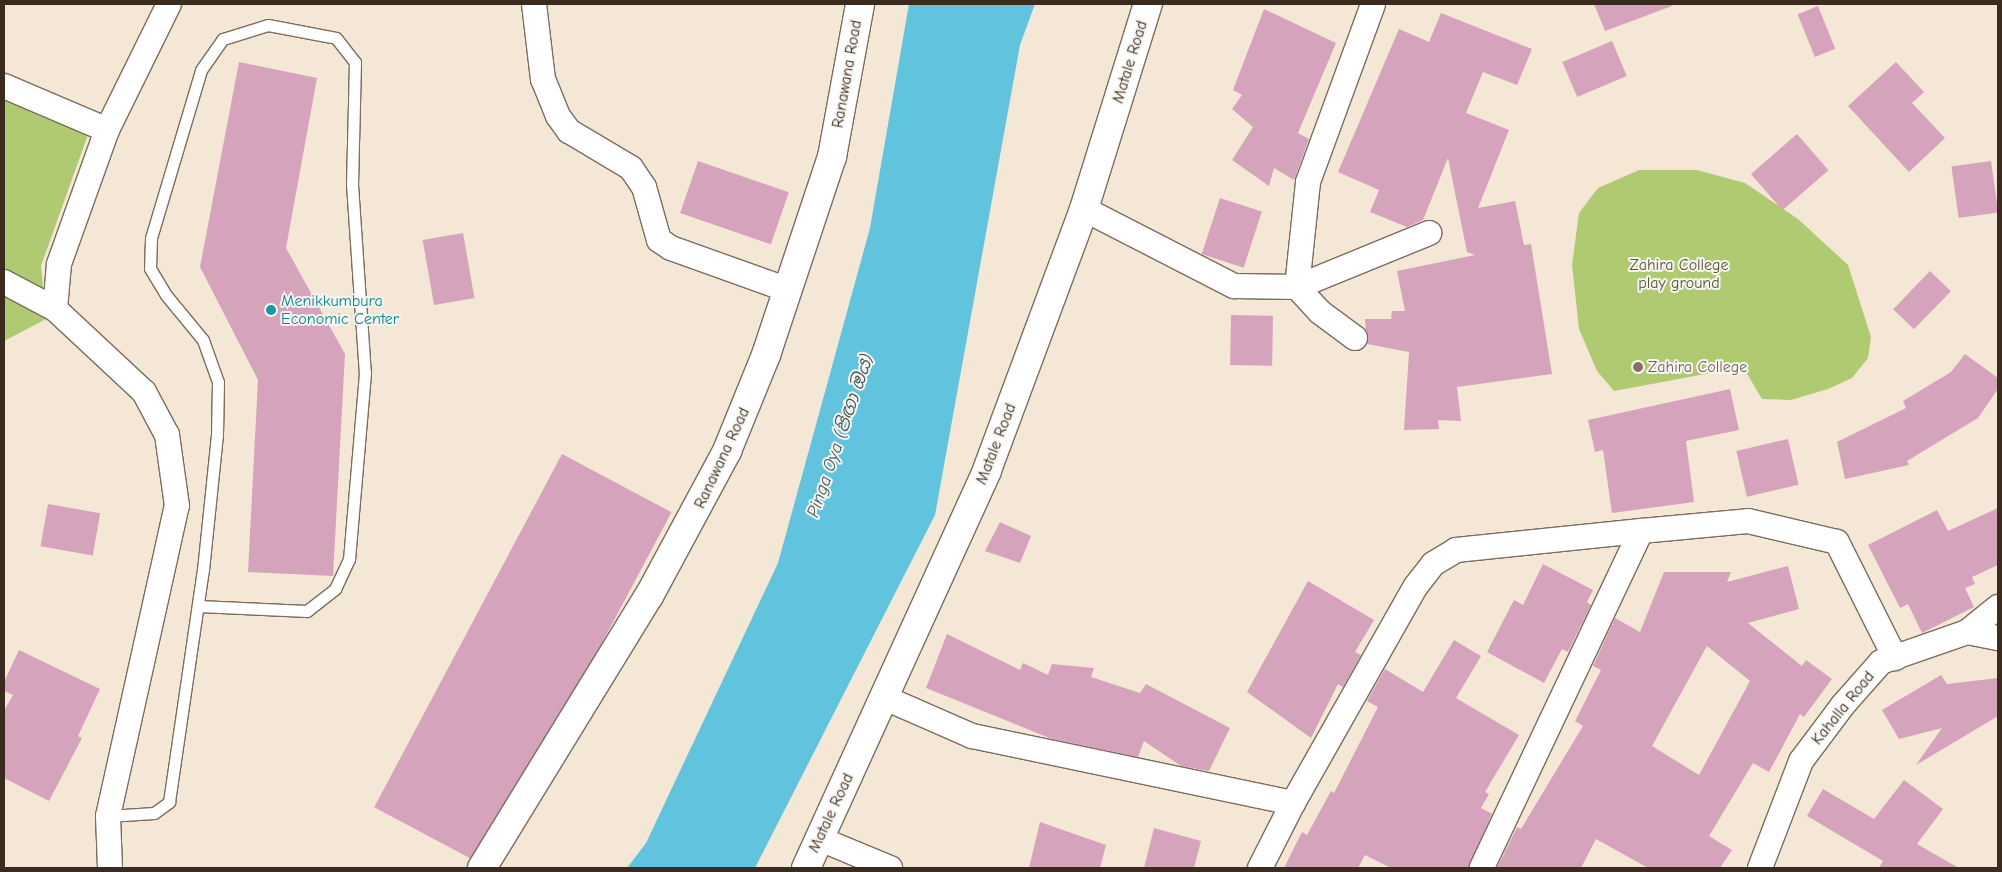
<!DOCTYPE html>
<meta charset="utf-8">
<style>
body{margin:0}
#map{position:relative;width:2002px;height:872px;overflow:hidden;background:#f5e7d5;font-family:"Comic Neue","Noto Sans Sinhala",sans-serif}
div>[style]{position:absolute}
.green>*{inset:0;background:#afca70}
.water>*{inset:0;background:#61c4df}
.building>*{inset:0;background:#d6a3bc;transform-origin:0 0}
.roads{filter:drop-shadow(1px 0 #7c6c5e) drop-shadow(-1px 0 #7c6c5e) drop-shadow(0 1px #7c6c5e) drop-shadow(0 -1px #7c6c5e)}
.service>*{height:11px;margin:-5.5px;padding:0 5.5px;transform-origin:5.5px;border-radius:5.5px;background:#fff}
.minor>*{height:24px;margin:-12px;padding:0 12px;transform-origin:12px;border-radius:12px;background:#fff}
.primary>*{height:28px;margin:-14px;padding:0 14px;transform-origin:14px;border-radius:14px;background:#fff}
.trunk>*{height:28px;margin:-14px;padding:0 14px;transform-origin:14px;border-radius:14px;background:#fff}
.dots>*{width:14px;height:14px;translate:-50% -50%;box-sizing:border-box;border:2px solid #f6f6f2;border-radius:50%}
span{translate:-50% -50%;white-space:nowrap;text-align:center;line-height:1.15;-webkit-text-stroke:4px #f6f6f2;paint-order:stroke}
.street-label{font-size:16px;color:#3b2a1e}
.park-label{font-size:16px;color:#585232}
.culture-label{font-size:16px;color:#0d838f}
.left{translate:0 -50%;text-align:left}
.education-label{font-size:16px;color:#785e54}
.water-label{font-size:18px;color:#465858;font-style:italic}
.frame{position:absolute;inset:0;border:5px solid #3b2a1e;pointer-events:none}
</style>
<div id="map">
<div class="green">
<i style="clip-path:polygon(4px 92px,90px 129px,41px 266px,45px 307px,50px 317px,4px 341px)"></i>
<i style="clip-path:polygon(1639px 170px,1697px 170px,1745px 183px,1798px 219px,1848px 265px,1871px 337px,1868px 358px,1852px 378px,1828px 389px,1791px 400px,1762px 399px,1743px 367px,1614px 391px,1597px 371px,1579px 329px,1572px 265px,1579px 213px,1598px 188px)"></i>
</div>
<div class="water">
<i style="clip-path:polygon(909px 4px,1035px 4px,1020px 45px,935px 515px,755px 868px,627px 868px,646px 843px,778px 563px,870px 228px)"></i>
</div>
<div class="building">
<i style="clip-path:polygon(1594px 4px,1672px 4px,1672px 6px,1605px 31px)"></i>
<i style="left:1818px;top:6px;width:46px;height:22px;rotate:68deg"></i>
<i style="clip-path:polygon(1264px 9px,1336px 43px,1298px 133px,1309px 139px,1294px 180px,1274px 168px,1269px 186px,1232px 160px,1253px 127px,1232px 109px,1242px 95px,1233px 90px)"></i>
<i style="clip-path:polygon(1441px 13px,1532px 49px,1517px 85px,1483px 72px,1466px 113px,1509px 130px,1478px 208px,1515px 201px,1524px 245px,1531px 244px,1552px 374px,1457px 387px,1461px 421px,1438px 420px,1439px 429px,1404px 430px,1409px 352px,1367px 344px,1365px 319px,1391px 319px,1392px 311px,1405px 311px,1397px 271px,1475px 255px,1467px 252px,1448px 158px,1423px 220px,1407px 227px,1370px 212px,1379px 190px,1338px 172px,1399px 29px,1429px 42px)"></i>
<i style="left:1612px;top:41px;width:38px;height:54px;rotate:67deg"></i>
<i style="clip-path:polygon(239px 62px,317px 78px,286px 248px,345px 354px,333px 576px,248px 572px,258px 380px,200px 267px)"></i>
<i style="clip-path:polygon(1896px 62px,1924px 92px,1912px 103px,1945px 138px,1909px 172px,1848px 106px)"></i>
<i style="left:1797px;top:134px;width:48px;height:61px;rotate:49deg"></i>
<i style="left:698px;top:161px;width:96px;height:55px;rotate:19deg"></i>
<i style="left:1991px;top:161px;width:52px;height:40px;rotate:82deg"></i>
<i style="left:1220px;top:198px;width:44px;height:59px;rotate:18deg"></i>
<i style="left:463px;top:233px;width:66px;height:41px;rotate:80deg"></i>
<i style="left:1930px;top:271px;width:29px;height:53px;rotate:44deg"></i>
<i style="left:1231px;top:315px;width:42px;height:50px;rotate:1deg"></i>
<i style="clip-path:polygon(1965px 354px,1998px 378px,1998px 389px,1978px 418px,1907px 461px,1909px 465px,1845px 479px,1837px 442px,1906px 408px,1903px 401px,1951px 372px)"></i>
<i style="clip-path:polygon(1730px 389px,1739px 430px,1686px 441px,1694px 502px,1612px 513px,1603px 450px,1595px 452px,1588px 420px)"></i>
<i style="left:1788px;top:439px;width:47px;height:53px;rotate:77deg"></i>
<i style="left:562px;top:454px;width:124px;height:400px;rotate:28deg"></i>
<i style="left:48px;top:504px;width:53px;height:43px;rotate:10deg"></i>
<i style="clip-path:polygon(1998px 508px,1998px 565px,1972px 577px,1975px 584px,1965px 588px,1974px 607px,1922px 633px,1908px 604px,1900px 608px,1868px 545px,1937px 510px,1948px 531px)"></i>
<i style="clip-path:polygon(1000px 522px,1031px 536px,1020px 563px,985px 551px)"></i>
<i style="clip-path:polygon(1543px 564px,1593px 590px,1587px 602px,1591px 605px,1568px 652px,1562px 649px,1544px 683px,1487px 652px,1514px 600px,1523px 605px)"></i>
<i style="clip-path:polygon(evenodd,1788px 566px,1799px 609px,1748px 623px,1802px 666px,1806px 660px,1832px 679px,1804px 717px,1800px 714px,1769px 772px,1753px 763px,1709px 836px,1732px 850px,1720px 868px,1648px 868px,1596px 839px,1581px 868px,1497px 868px,1517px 827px,1521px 829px,1583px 726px,1575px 721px,1601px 670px,1593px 666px,1615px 618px,1640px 632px,1664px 572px,1731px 572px,1727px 582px,1788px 566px,1707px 646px,1750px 681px,1699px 775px,1652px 746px,1707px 646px)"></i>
<i style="clip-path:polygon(1308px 581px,1374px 620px,1355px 652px,1361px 655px,1343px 687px,1338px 684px,1311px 738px,1247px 692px)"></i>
<i style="clip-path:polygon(947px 634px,1020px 670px,1023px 663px,1048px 675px,1052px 664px,1094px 668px,1091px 677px,1140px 693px,1146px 684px,1230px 728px,1209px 771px,1181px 766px,1144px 741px,1138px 757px,1052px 739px,926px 688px)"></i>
<i style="clip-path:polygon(1454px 640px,1481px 656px,1456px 698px,1519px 735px,1485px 792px,1489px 794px,1481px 808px,1492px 814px,1468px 868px,1391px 868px,1365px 855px,1358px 868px,1284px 868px,1302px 832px,1307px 835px,1331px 791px,1334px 793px,1378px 707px,1367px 701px,1385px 669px,1423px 692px)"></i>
<i style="clip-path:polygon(19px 650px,100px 689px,78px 736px,82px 738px,49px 801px,4px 778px,4px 711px,13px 695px,4px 691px,4px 682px)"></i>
<i style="clip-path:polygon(1941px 675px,1947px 684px,1998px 678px,1998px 716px,1916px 765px,1942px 728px,1899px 739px,1882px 710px)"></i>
<i style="clip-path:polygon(1904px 780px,1943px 809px,1917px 844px,1959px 868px,1879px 868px,1883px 861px,1807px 816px,1823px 789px,1874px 819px)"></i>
<i style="clip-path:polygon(1040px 822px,1106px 845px,1100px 868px,1029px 868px)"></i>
<i style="clip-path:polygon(1154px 828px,1201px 841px,1194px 868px,1144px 868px)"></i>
</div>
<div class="roads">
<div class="service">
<i style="left:108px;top:816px;width:46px;rotate:-3.7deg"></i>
<i style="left:154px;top:813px;width:19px;rotate:-36deg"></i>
<i style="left:169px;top:802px;width:234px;rotate:-81.7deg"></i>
<i style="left:203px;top:570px;width:136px;rotate:-84.1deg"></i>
<i style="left:217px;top:435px;width:53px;rotate:-88.9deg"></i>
<i style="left:218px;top:382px;width:45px;rotate:-109.7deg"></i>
<i style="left:203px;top:340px;width:58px;rotate:-129.4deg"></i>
<i style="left:166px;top:295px;width:31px;rotate:-121deg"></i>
<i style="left:150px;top:268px;width:30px;rotate:-88deg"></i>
<i style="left:151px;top:238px;width:175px;rotate:-73.4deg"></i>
<i style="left:201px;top:70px;width:38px;rotate:-55deg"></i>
<i style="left:223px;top:39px;width:47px;rotate:-17.3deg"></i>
<i style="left:268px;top:25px;width:69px;rotate:10.8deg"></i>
<i style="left:336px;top:38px;width:31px;rotate:52deg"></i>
<i style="left:355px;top:62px;width:122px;rotate:91.4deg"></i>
<i style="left:352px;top:184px;width:189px;rotate:86.1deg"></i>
<i style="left:365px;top:373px;width:187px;rotate:94.9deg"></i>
<i style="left:349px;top:559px;width:33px;rotate:115deg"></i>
<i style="left:335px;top:589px;width:36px;rotate:142deg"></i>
<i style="left:307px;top:611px;width:109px;rotate:-177.4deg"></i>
</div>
<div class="minor">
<i style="left:534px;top:4px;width:76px;rotate:83.2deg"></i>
<i style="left:543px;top:79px;width:40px;rotate:68deg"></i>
<i style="left:558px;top:116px;width:19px;rotate:54deg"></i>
<i style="left:569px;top:131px;width:72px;rotate:30.8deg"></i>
<i style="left:631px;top:168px;width:23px;rotate:56deg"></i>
<i style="left:644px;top:187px;width:55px;rotate:74.2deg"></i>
<i style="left:659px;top:240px;width:14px;rotate:34deg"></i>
<i style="left:671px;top:248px;width:124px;rotate:19.7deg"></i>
<i style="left:4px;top:86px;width:112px;rotate:23.1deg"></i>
<i style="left:1084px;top:209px;width:169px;rotate:27.2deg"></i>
<i style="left:1234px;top:286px;width:63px;rotate:0.9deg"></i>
<i style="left:1297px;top:287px;width:143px;rotate:-22.2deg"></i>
<i style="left:4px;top:282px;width:58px;rotate:27.9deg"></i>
<i style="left:1355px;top:338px;width:44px;rotate:-143.4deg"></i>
<i style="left:1320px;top:312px;width:34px;rotate:-133deg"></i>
<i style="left:1297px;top:287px;width:106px;rotate:-84deg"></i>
<i style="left:1308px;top:182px;width:189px;rotate:-69.9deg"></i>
<i style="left:1641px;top:531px;width:107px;rotate:-5.3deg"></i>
<i style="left:1748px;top:521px;width:91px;rotate:13.3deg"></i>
<i style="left:1837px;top:542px;width:130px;rotate:63.4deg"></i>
<i style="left:1967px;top:632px;width:40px;rotate:-39deg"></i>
<i style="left:883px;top:697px;width:97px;rotate:23.7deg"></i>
<i style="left:972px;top:736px;width:328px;rotate:11.8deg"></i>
<i style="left:1293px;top:803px;width:73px;rotate:116.9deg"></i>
<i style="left:1293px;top:803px;width:249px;rotate:-60.5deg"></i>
<i style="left:1416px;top:586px;width:28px;rotate:-52deg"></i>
<i style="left:1433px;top:564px;width:27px;rotate:-31deg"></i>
<i style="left:1456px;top:550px;width:186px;rotate:-5.9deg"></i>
<i style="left:1641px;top:531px;width:373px;rotate:115.3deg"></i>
<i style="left:820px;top:839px;width:76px;rotate:22.5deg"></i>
<i style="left:110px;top:868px;width:52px;rotate:-92.2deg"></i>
<i style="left:108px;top:816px;width:318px;rotate:-77.5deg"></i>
<i style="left:177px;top:506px;width:72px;rotate:-98deg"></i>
<i style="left:167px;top:435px;width:49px;rotate:-118.1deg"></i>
<i style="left:144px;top:392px;width:122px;rotate:-137deg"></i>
<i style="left:55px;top:309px;width:45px;rotate:-84.9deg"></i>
<i style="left:59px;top:264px;width:142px;rotate:-70.3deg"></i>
<i style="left:107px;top:130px;width:140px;rotate:-63.8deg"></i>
<i style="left:1760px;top:868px;width:115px;rotate:-69deg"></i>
<i style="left:1801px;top:761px;width:70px;rotate:-53.1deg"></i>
<i style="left:1843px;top:705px;width:57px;rotate:-48.5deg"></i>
<i style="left:1881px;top:662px;width:91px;rotate:-19.2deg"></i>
<i style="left:1967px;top:632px;width:32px;rotate:11deg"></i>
</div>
<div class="primary">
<i style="left:482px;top:868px;width:319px;rotate:-58.5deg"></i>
<i style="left:649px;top:596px;width:165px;rotate:-61.7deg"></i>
<i style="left:727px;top:451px;width:104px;rotate:-67.9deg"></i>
<i style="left:766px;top:355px;width:209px;rotate:-71.6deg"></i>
<i style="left:832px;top:157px;width:156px;rotate:-79.6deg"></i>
</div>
<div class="trunk">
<i style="left:806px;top:868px;width:437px;rotate:-65.5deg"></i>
<i style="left:987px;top:470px;width:278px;rotate:-69.6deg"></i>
<i style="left:1084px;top:209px;width:215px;rotate:-72.7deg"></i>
</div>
</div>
<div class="dots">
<i style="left:271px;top:310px;background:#0f9aa8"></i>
<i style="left:1638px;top:367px;background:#8d6e63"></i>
</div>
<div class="street-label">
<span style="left:1130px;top:62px;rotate:-73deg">Matale Road</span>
<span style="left:847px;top:74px;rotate:-80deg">Ranawana Road</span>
<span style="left:996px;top:444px;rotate:-69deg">Matale Road</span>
<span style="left:722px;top:458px;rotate:-65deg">Ranawana Road</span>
<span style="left:1843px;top:708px;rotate:-51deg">Kahalla Road</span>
<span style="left:831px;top:813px;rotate:-65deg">Matale Road</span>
</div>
<div class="park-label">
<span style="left:1679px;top:274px">Zahira College<br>play ground</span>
</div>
<div class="culture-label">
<span class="left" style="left:281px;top:310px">Menikkumbura<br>Economic Center</span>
</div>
<div class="education-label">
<span class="left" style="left:1648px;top:367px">Zahira College</span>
</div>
<div class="water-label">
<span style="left:841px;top:436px;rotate:-71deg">Pinga Oya (පිඟා ඔය)</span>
</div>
<div class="frame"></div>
</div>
